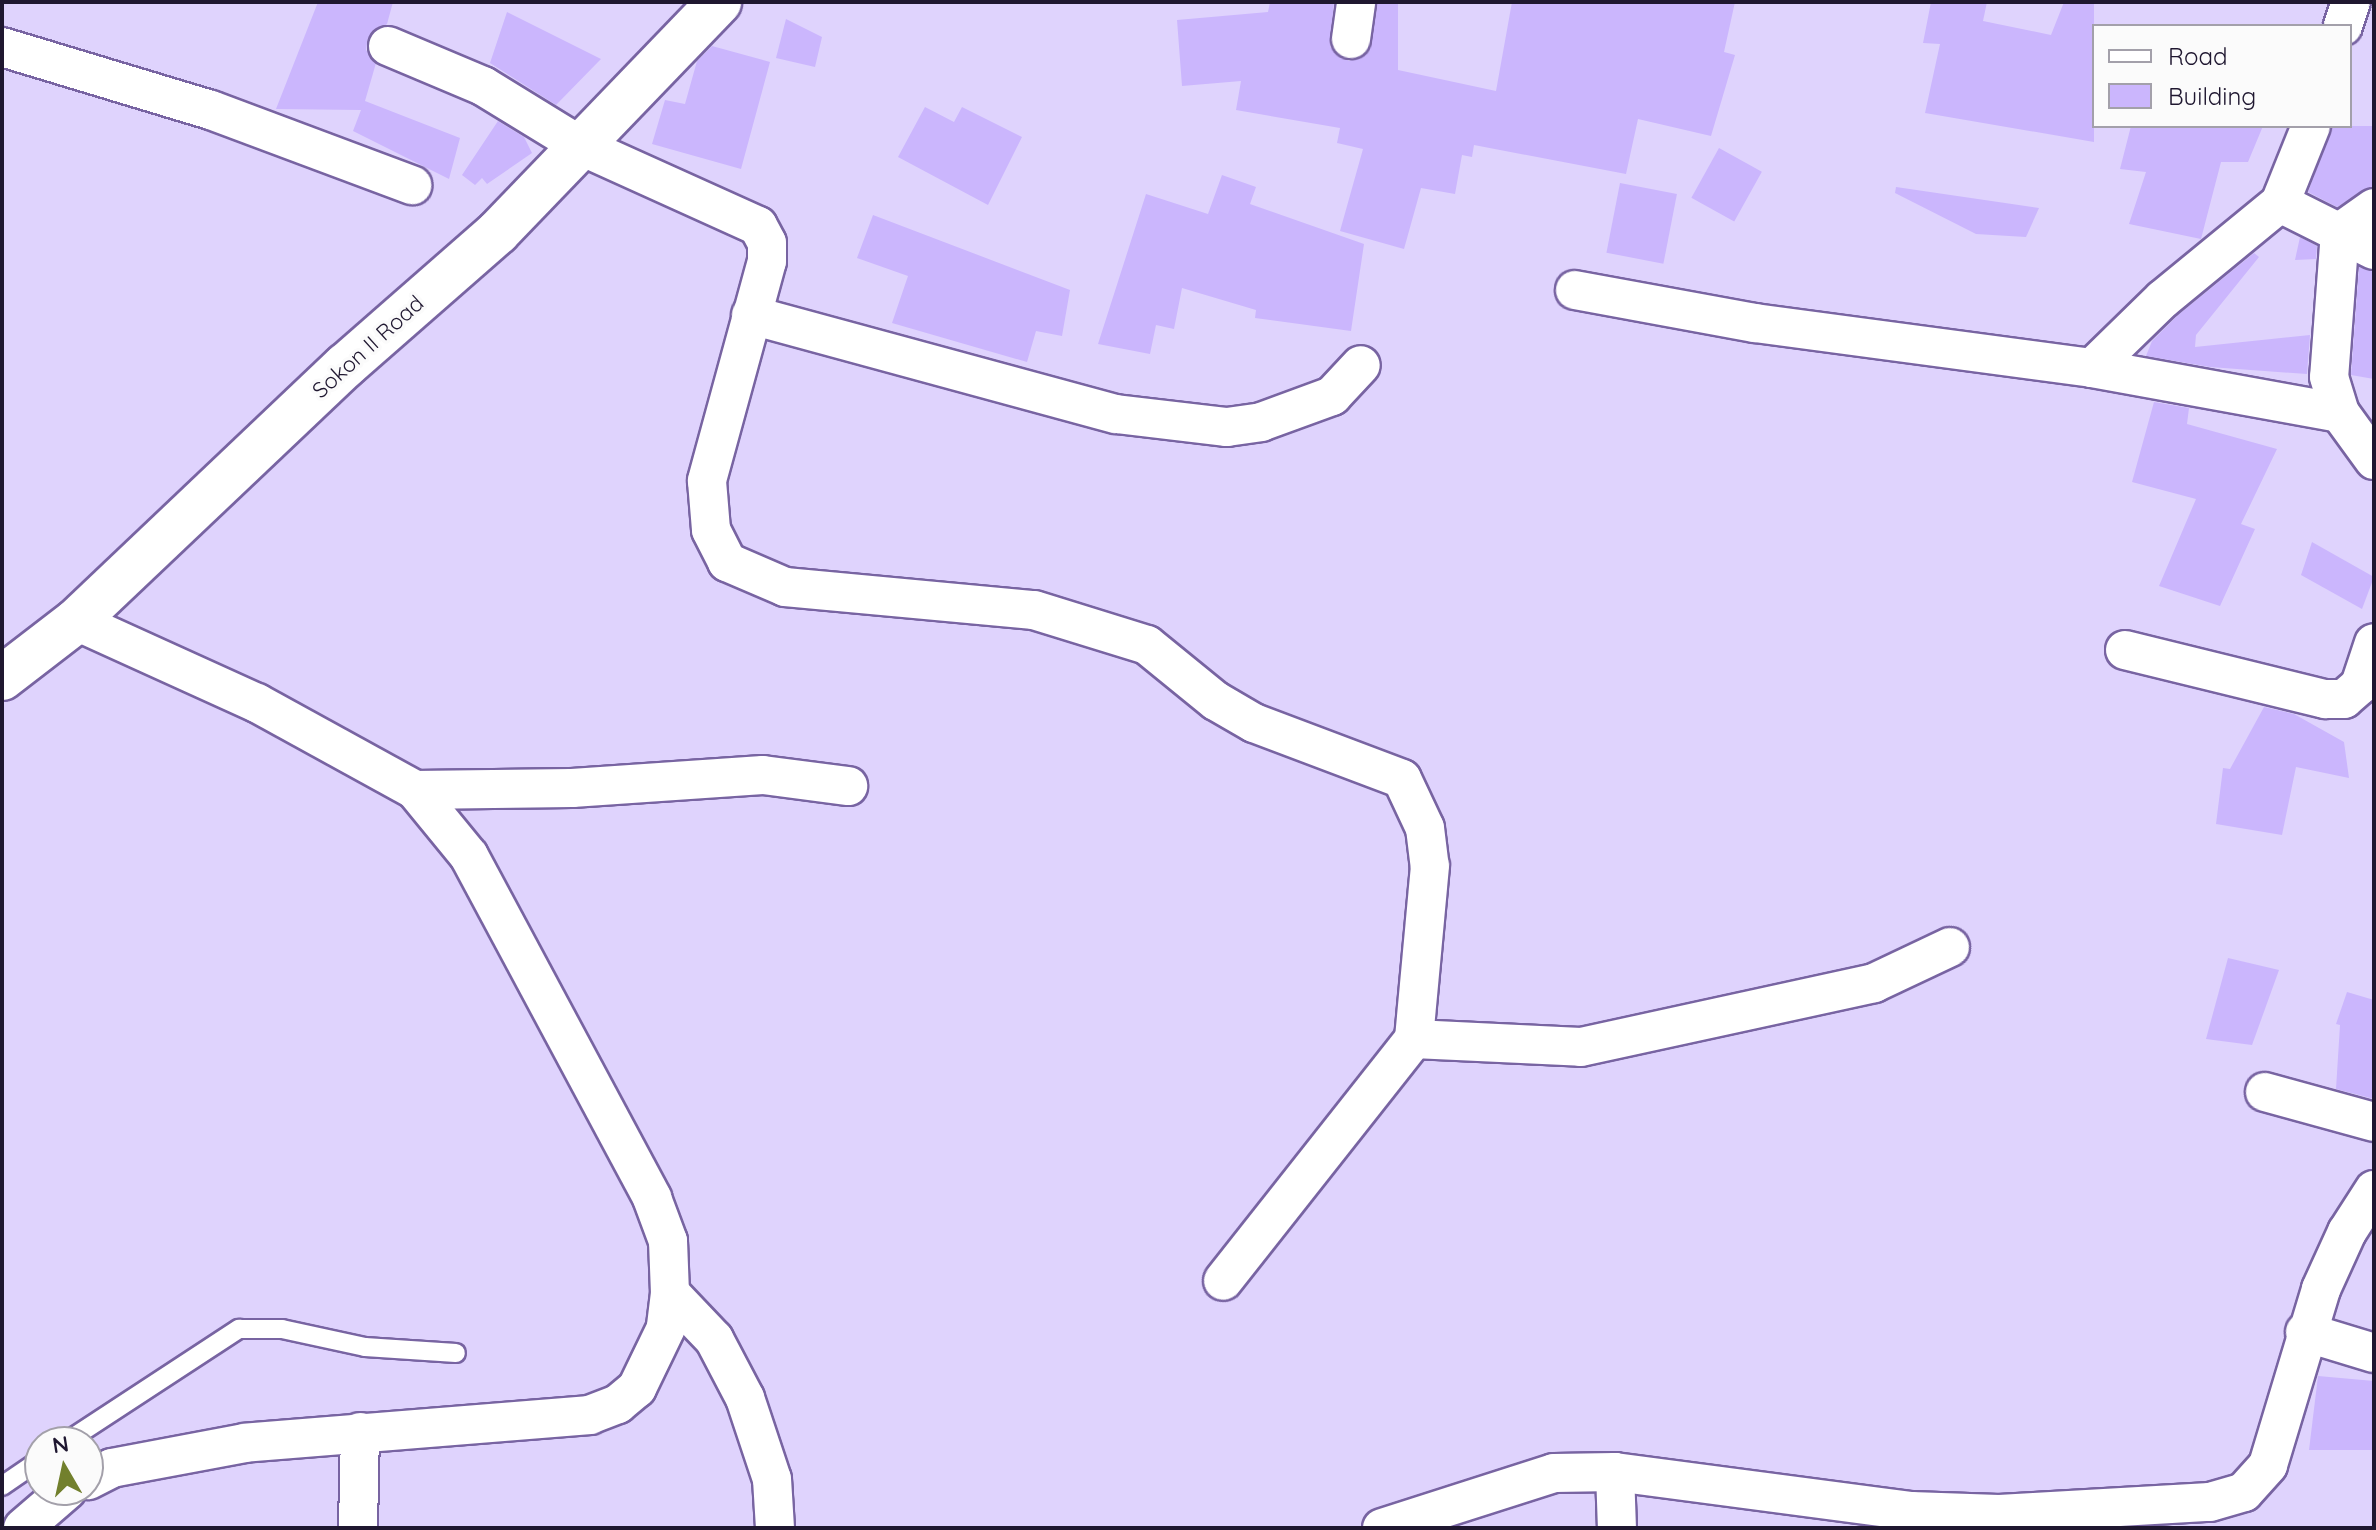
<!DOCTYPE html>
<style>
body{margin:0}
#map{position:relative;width:2376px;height:1530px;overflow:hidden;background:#dfd3fd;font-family:Quicksand,sans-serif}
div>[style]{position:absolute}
.building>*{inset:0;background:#cbb6fd;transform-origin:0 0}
.roads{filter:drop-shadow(2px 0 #7864a2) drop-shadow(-2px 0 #7864a2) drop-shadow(0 2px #7864a2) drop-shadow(0 -2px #7864a2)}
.lane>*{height:18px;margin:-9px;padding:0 9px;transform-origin:9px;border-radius:9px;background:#fff}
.street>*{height:38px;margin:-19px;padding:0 19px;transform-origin:19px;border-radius:19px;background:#fff}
.secondary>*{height:44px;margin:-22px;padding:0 22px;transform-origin:22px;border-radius:22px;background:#fff}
span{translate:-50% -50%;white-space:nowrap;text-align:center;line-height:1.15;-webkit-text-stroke:7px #fbfbfb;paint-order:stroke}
.street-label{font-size:22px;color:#1f1730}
.frame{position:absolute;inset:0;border:4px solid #1f1730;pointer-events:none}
.legend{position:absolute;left:2092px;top:24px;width:260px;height:104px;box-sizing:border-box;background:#fbfbfb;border:2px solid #a3a0aa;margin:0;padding:10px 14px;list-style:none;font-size:24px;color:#1f1730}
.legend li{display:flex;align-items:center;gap:16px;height:40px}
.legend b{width:40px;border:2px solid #a3a0aa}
.north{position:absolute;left:24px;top:1426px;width:80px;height:80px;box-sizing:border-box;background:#fbfbfb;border:2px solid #a3a0aa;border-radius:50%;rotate:351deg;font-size:22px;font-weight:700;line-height:32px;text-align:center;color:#1f1730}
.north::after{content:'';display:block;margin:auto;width:28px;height:36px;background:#72802d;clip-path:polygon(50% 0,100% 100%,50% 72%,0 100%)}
</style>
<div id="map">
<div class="building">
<i style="clip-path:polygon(318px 2px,393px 2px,387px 24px,368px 38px,366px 50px,376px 63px,365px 101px,460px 138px,449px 179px,353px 131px,361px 110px,276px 109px)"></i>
<i style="clip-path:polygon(1270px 2px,1334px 2px,1330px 47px,1349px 61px,1369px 52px,1378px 2px,1398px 2px,1398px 70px,1496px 91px,1512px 2px,1735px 2px,1724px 52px,1735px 55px,1711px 136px,1638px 119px,1626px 174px,1474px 145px,1472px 157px,1462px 155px,1455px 194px,1421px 188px,1404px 249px,1340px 231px,1363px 149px,1337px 143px,1340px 128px,1236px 110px,1241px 81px,1182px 86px,1177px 20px,1268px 12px)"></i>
<i style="clip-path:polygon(1931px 2px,1987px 2px,1983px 21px,2051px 35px,2064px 2px,2094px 2px,2094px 142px,1925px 113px,1940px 44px,1923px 43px)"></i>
<i style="clip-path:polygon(507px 12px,601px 59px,556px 105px,490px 63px)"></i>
<i style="clip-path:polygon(786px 19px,822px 37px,815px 67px,776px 58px)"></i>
<i style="clip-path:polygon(712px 46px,770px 62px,741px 169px,652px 144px,665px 100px,685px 104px,697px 61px)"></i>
<i style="clip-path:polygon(925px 107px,954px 122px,962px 107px,1022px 137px,988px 205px,898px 157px)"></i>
<i style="clip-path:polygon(498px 121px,524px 137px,532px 153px,487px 184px,482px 178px,475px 185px,462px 175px)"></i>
<i style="clip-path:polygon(2131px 126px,2263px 126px,2248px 162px,2221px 162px,2201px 239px,2129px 224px,2146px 172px,2120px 169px)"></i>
<i style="clip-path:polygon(2332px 126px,2374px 126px,2374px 186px,2337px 207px,2308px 192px)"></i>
<i style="left:1719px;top:148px;width:49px;height:57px;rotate:29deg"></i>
<i style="clip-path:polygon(1222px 175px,1256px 187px,1250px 204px,1364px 244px,1351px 331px,1255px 318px,1256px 310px,1182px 288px,1174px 329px,1156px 325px,1150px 354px,1098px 344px,1146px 194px,1208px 214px)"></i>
<i style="left:1620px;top:183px;width:58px;height:71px;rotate:11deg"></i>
<i style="clip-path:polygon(1896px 187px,2039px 208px,2026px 237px,1976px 234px,1895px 193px)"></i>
<i style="clip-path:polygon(873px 215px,1070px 290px,1062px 336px,1036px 331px,1027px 362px,892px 323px,908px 276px,857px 258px)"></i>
<i style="clip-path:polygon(2300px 237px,2317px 246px,2316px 259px,2295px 260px)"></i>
<i style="clip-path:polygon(2254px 253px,2259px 257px,2196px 335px,2195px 347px,2310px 335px,2307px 374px,2210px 367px,2146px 356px,2152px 341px,2178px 315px)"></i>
<i style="clip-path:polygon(2359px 267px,2374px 272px,2374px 379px,2351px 375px)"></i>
<i style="clip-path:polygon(2154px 402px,2189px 408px,2187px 424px,2277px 449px,2241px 524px,2255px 529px,2220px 606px,2159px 586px,2196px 499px,2132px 482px)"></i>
<i style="clip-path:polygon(2312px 542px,2374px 577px,2362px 609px,2301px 575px)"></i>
<i style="clip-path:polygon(2264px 707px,2294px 714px,2344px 742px,2349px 778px,2296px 767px,2282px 835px,2216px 824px,2223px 768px,2230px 769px)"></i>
<i style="clip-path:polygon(2228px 958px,2279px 970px,2252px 1045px,2206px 1039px)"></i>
<i style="clip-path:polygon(2347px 992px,2374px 1000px,2374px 1099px,2336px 1089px,2340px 1025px,2336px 1024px)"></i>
<i style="clip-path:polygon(2318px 1376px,2374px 1381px,2374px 1450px,2309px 1450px)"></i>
</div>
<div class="roads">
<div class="lane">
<i style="left:66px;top:1442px;width:207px;rotate:-33.2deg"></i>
<i style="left:239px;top:1329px;width:43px"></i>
<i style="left:282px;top:1329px;width:85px;rotate:12.2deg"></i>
<i style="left:365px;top:1347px;width:91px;rotate:3.8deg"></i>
<i style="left:2px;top:1486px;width:46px;rotate:-34.4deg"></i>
</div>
<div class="street">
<i style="left:2343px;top:26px;width:25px;rotate:-72deg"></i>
<i style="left:1351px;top:39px;width:37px;rotate:-82deg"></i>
<i style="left:388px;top:46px;width:103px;rotate:22.8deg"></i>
<i style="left:483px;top:86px;width:115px;rotate:31.5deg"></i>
<i style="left:581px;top:146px;width:194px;rotate:24.3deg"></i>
<i style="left:758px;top:226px;width:19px;rotate:62deg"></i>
<i style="left:767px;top:243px;width:18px;rotate:90deg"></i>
<i style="left:767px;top:261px;width:228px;rotate:105.3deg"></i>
<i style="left:707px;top:481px;width:49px;rotate:85.3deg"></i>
<i style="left:711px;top:530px;width:36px;rotate:63deg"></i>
<i style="left:727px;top:562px;width:63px;rotate:23.3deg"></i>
<i style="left:785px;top:587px;width:250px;rotate:5.3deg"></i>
<i style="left:1034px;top:610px;width:118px;rotate:17.2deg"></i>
<i style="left:1147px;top:645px;width:89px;rotate:39.1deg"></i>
<i style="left:1216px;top:701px;width:44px;rotate:30.1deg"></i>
<i style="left:1254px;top:723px;width:158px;rotate:20.7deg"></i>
<i style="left:1402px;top:779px;width:54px;rotate:64.9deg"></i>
<i style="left:1425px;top:828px;width:38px;rotate:83deg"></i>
<i style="left:1430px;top:866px;width:174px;rotate:95.3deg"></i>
<i style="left:1414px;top:1039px;width:308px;rotate:128.3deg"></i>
<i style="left:2px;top:47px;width:218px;rotate:16.8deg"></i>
<i style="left:211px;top:110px;width:215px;rotate:20.5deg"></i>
<i style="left:2280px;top:203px;width:105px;rotate:26.6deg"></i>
<i style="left:2374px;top:208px;width:42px;rotate:144.8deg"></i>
<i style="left:2340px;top:232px;width:145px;rotate:94.3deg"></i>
<i style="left:2329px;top:377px;width:38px;rotate:73deg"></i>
<i style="left:2340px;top:413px;width:58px;rotate:54.1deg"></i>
<i style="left:1575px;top:290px;width:183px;rotate:10.4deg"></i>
<i style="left:1755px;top:323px;width:340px;rotate:7.6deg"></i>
<i style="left:2092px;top:368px;width:252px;rotate:10.3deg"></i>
<i style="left:751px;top:315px;width:378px;rotate:15.2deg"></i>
<i style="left:1116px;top:414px;width:112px;rotate:6.7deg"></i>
<i style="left:1227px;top:427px;width:34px;rotate:-8deg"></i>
<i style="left:1261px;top:422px;width:76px;rotate:-20.1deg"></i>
<i style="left:1332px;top:396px;width:42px;rotate:-46.9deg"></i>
<i style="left:2092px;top:368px;width:99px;rotate:-44.2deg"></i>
<i style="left:2163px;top:299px;width:151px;rotate:-39.4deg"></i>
<i style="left:2280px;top:203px;width:83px;rotate:-68.1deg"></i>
<i style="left:76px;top:621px;width:199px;rotate:24.4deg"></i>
<i style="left:257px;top:703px;width:180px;rotate:28.8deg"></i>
<i style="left:415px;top:790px;width:85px;rotate:50.7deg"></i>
<i style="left:469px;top:856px;width:388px;rotate:61.8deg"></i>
<i style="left:652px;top:1198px;width:46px;rotate:69.6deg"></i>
<i style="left:668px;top:1241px;width:52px;rotate:87.8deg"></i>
<i style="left:670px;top:1293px;width:35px;rotate:97deg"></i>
<i style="left:666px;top:1328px;width:67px;rotate:115.8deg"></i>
<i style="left:637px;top:1388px;width:25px;rotate:140deg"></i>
<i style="left:618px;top:1404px;width:30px;rotate:159deg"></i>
<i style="left:590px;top:1415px;width:346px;rotate:175.4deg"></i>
<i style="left:245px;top:1443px;width:135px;rotate:169.4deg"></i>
<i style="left:112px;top:1468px;width:27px;rotate:153deg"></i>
<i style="left:2125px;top:650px;width:206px;rotate:13.8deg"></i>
<i style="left:2325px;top:699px;width:19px"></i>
<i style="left:2344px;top:699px;width:21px;rotate:-41deg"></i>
<i style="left:2360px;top:685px;width:44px;rotate:-71.6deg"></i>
<i style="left:415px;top:790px;width:157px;rotate:-0.7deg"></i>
<i style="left:572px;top:788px;width:191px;rotate:-3.9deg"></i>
<i style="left:763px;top:775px;width:86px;rotate:7.4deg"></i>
<i style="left:1414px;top:1039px;width:167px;rotate:2.7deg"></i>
<i style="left:1581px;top:1047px;width:300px;rotate:-12.3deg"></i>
<i style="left:1874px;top:983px;width:84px;rotate:-25.3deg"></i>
<i style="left:2265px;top:1092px;width:113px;rotate:15.4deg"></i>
<i style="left:670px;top:1293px;width:64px;rotate:46.3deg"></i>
<i style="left:714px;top:1339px;width:67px;rotate:62.3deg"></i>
<i style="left:745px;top:1398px;width:85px;rotate:71.6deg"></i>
<i style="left:772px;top:1479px;width:49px;rotate:86.5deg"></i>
<i style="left:2305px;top:1332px;width:72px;rotate:16.9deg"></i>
<i style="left:1615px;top:1472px;width:56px;rotate:88deg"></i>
<i style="left:23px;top:1528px;width:58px;rotate:-40.8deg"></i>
<i style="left:358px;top:1528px;width:96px;rotate:-88.8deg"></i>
<i style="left:1382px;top:1528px;width:181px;rotate:-17.7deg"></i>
<i style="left:1554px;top:1473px;width:61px;rotate:-0.9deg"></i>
<i style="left:1615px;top:1472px;width:299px;rotate:7.5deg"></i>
<i style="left:1911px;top:1511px;width:88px;rotate:2deg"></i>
<i style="left:1999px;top:1514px;width:211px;rotate:-3.3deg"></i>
<i style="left:2210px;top:1502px;width:35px;rotate:-16deg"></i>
<i style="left:2244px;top:1492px;width:36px;rotate:-48deg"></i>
<i style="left:2268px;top:1465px;width:184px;rotate:-73.2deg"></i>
<i style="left:2321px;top:1289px;width:63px;rotate:-65.5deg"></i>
<i style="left:2347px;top:1232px;width:50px;rotate:-57.3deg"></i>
</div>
<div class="secondary">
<i style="left:2px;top:678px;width:93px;rotate:-37.6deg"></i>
<i style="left:76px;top:621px;width:371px;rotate:-43.5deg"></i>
<i style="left:345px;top:366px;width:203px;rotate:-41.2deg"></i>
<i style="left:498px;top:232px;width:319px;rotate:-46.1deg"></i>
</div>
</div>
<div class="street-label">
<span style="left:368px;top:347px;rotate:-42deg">Sokon II Road</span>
</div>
<div class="frame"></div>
<ul class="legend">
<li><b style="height:10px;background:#fff"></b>Road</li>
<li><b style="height:22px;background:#cbb6fd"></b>Building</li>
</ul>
<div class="north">N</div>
</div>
